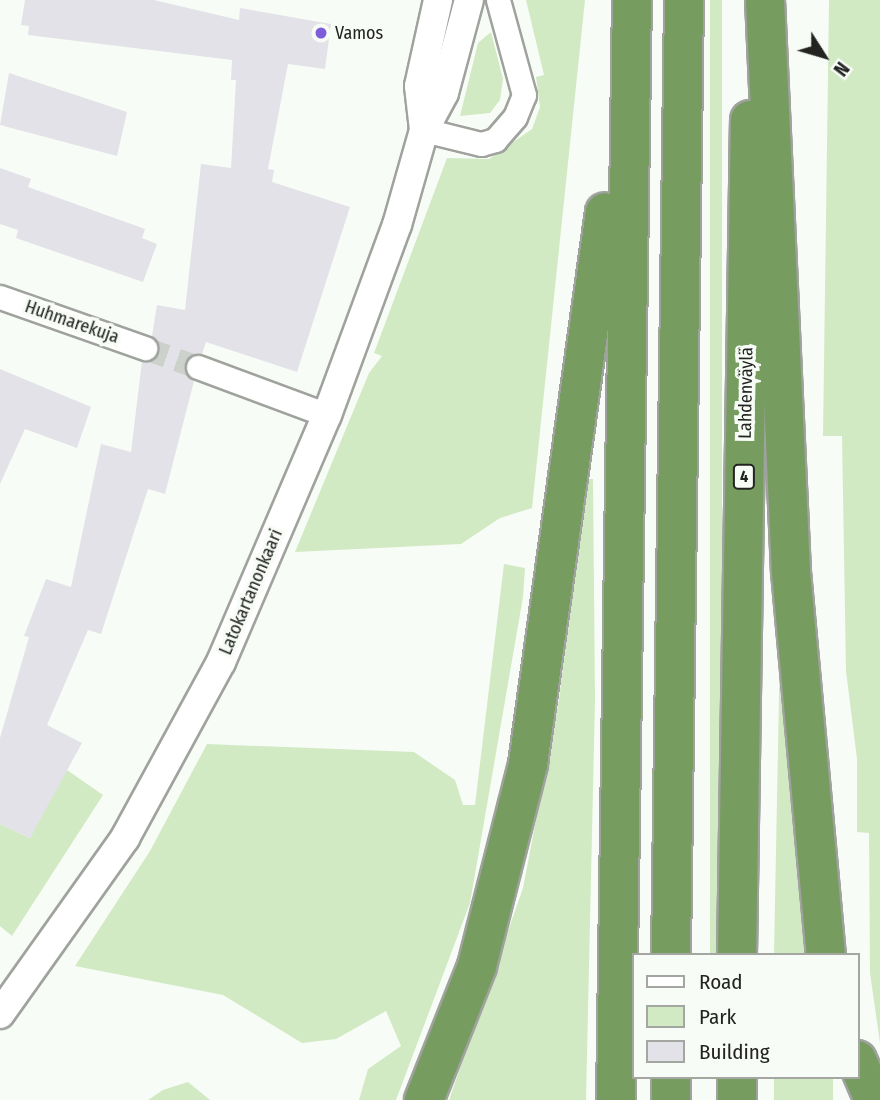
<!DOCTYPE html>
<meta charset="utf-8">
<style>
body{margin:0}
#map{position:relative;width:880px;height:1100px;overflow:hidden;background:#f8fcf6;font-family:"Fira Sans Condensed",sans-serif}
div>[style]{position:absolute}
.green>*{inset:0;background:#d1eac3;transform-origin:0 0}
.building>*{inset:0;background:#e3e2e8}
.minor-tunnel>*{height:23px;margin-top:-11.5px;transform-origin:0;background:repeating-linear-gradient(90deg,#cdd1cc 0 23px,transparent 0 34px)}
.roads{filter:drop-shadow(2px 0 #9fa29d) drop-shadow(-2px 0 #9fa29d) drop-shadow(0 2px #9fa29d) drop-shadow(0 -2px #9fa29d)}
.minor>*{height:23px;margin:-11.5px;padding:0 11.5px;transform-origin:11.5px;border-radius:11.5px;background:#fff}
.tertiary>*{height:28px;margin:-14px;padding:0 14px;transform-origin:14px;border-radius:14px;background:#fff}
.motorway>*{height:38px;margin:-19px;padding:0 19px;transform-origin:19px;border-radius:19px;background:#769c60}
.dots>*{width:19px;height:19px;translate:-50% -50%;box-sizing:border-box;border:4px solid #f8fcf6;border-radius:50%}
span{translate:-50% -50%;white-space:nowrap;text-align:center;line-height:1.15;-webkit-text-stroke:7px #f8fcf6;paint-order:stroke}
.shield-label span{padding:2px 5px;background:#f8fcf6;border:2px solid;border-radius:5px;-webkit-text-stroke-width:0}
.shield-label{font-size:16px;color:#232422;font-weight:700}
.poi-label{font-size:18px;color:#232422}
.left{translate:0 -50%;text-align:left}
.street-label{font-size:18px;color:#232422}
.legend{position:absolute;left:632px;top:953px;width:228px;height:126px;box-sizing:border-box;background:#f8fcf6;border:2px solid #a3a6a1;margin:0;padding:9px 12px;list-style:none;font-size:21px;color:#232422}
.legend li{display:flex;align-items:center;gap:14px;height:35px}
.legend b{width:35px;border:2px solid #a3a6a1}
.north{position:absolute;left:789px;top:21px;width:70px;height:70px;-webkit-text-stroke:5px #f8fcf6;paint-order:stroke;rotate:127deg;font-size:19px;font-weight:700;line-height:28px;text-align:center;color:#232422}
.north::after{content:'';display:block;margin:auto;width:24px;height:32px;background:#232422;clip-path:polygon(50% 0,100% 100%,50% 72%,0 100%)}
</style>
<div id="map">
<div class="green">
<i style="clip-path:polygon(526px 0,585px 0,532px 508px,500px 518px,461px 544px,295px 552px,369px 373px,382px 356px,374px 353px,447px 158px,489px 159px,532px 129px,540px 107px,536px 77px,544px 75px)"></i>
<i style="left:710px;top:0;width:12px;height:955px"></i>
<i style="clip-path:polygon(829px 0,880px 0,880px 1043px,870px 973px,869px 833px,857px 832px,857px 759px,846px 671px,842px 436px,823px 436px)"></i>
<i style="clip-path:polygon(491px 32px,503px 79px,500px 100px,490px 113px,460px 116px,478px 43px)"></i>
<i style="clip-path:polygon(586px 479px,593px 479px,595px 700px,586px 1100px,449px 1100px,523px 888px,559px 699px)"></i>
<i style="clip-path:polygon(504px 564px,525px 568px,523px 597px,470px 903px,396px 1100px,359px 1100px,368px 1069px,401px 1046px,386px 1011px,336px 1039px,302px 1043px,223px 995px,75px 966px,150px 851px,207px 744px,414px 752px,455px 780px,463px 805px,475px 805px)"></i>
<i style="clip-path:polygon(780px 643px,813px 955px,774px 955px)"></i>
<i style="clip-path:polygon(64px 768px,103px 795px,12px 936px,0 926px,0 824px,30px 838px)"></i>
<i style="left:774px;top:1077px;width:59px;height:23px"></i>
<i style="clip-path:polygon(188px 1082px,210px 1100px,148px 1100px,163px 1090px)"></i>
</div>
<div class="building">
<i style="clip-path:polygon(25px 0,154px 0,239px 20px,240px 8px,331px 24px,325px 69px,288px 64px,268px 169px,274px 170px,272px 182px,350px 207px,297px 372px,206px 342px,202px 354px,185px 362px,194px 381px,165px 494px,148px 489px,101px 634px,88px 630px,47px 725px,82px 743px,30px 838px,0 824px,0 738px,29px 637px,24px 636px,46px 579px,71px 587px,101px 444px,131px 452px,142px 361px,158px 352px,152px 336px,157px 305px,185px 310px,201px 164px,231px 168px,236px 80px,231px 80px,232px 60px,28px 35px,29px 26px,21px 25px)"></i>
<i style="clip-path:polygon(9px 73px,127px 112px,117px 156px,0 125px)"></i>
<i style="clip-path:polygon(0 168px,31px 179px,28px 187px,145px 229px,142px 238px,157px 244px,143px 282px,16px 238px,18px 230px,0 224px)"></i>
<i style="clip-path:polygon(0 369px,91px 407px,77px 448px,25px 429px,0 484px)"></i>
</div>
<div class="minor-tunnel">
<i style="left:145px;top:348px;width:56px;rotate:19.7deg"></i>
</div>
<div class="roads">
<div class="minor">
<i style="left:424px;top:130px;width:59px;rotate:13.8deg"></i>
<i style="left:481px;top:144px;width:15px;rotate:-16deg"></i>
<i style="left:495px;top:140px;width:30px;rotate:-49deg"></i>
<i style="left:515px;top:117px;width:24px;rotate:-68deg"></i>
<i style="left:524px;top:95px;width:98px;rotate:-105.3deg"></i>
<i style="left:0;top:297px;width:154px;rotate:19.4deg"></i>
<i style="left:198px;top:367px;width:138px;rotate:20.4deg"></i>
</div>
<div class="tertiary">
<i style="left:424px;top:130px;width:44px;rotate:-96.5deg"></i>
<i style="left:419px;top:86px;width:88px;rotate:-77.5deg"></i>
<i style="left:0;top:1014px;width:216px;rotate:-54.6deg"></i>
<i style="left:125px;top:838px;width:200px;rotate:-61.4deg"></i>
<i style="left:221px;top:662px;width:269px;rotate:-66.8deg"></i>
<i style="left:327px;top:415px;width:202px;rotate:-69.8deg"></i>
<i style="left:397px;top:225px;width:99px;rotate:-74.1deg"></i>
<i style="left:424px;top:130px;width:42px;rotate:-61.6deg"></i>
<i style="left:444px;top:93px;width:96px;rotate:-75deg"></i>
</div>
<div class="motorway">
<i style="left:765px;top:0;width:573px;rotate:87.4deg"></i>
<i style="left:791px;top:572px;width:385px;rotate:84.8deg"></i>
<i style="left:671px;top:955px;width:955px;rotate:-89.22deg"></i>
<i style="left:737px;top:955px;width:835px;rotate:-89.11deg"></i>
<i style="left:857px;top:1060px;width:43px;rotate:67deg"></i>
<i style="left:737px;top:1077px;width:23px;rotate:90deg"></i>
<i style="left:424px;top:1100px;width:144px;rotate:-68.4deg"></i>
<i style="left:477px;top:966px;width:208px;rotate:-75.8deg"></i>
<i style="left:528px;top:764px;width:557px;rotate:-82.06deg"></i>
<i style="left:616px;top:1100px;width:1100px;rotate:-89.17deg"></i>
<i style="left:671px;top:1100px;width:23px;rotate:-90deg"></i>
</div>
</div>
<div class="dots">
<i style="left:321px;top:33px;background:#7d5ed9"></i>
</div>
<div class="shield-label">
<span style="left:744px;top:477px">4</span>
</div>
<div class="poi-label">
<span class="left" style="left:335px;top:33px">Vamos</span>
</div>
<div class="street-label">
<span style="left:72px;top:322px;rotate:19deg">Huhmarekuja</span>
<span style="left:746px;top:393px;rotate:-89deg">Lahdenväylä</span>
<span style="left:251px;top:592px;rotate:-67deg">Latokartanonkaari</span>
</div>
<ul class="legend">
<li><b style="height:9px;background:#fff"></b>Road</li>
<li><b style="height:19px;background:#d1eac3"></b>Park</li>
<li><b style="height:19px;background:#e3e2e8"></b>Building</li>
</ul>
<div class="north">N</div>
</div>
